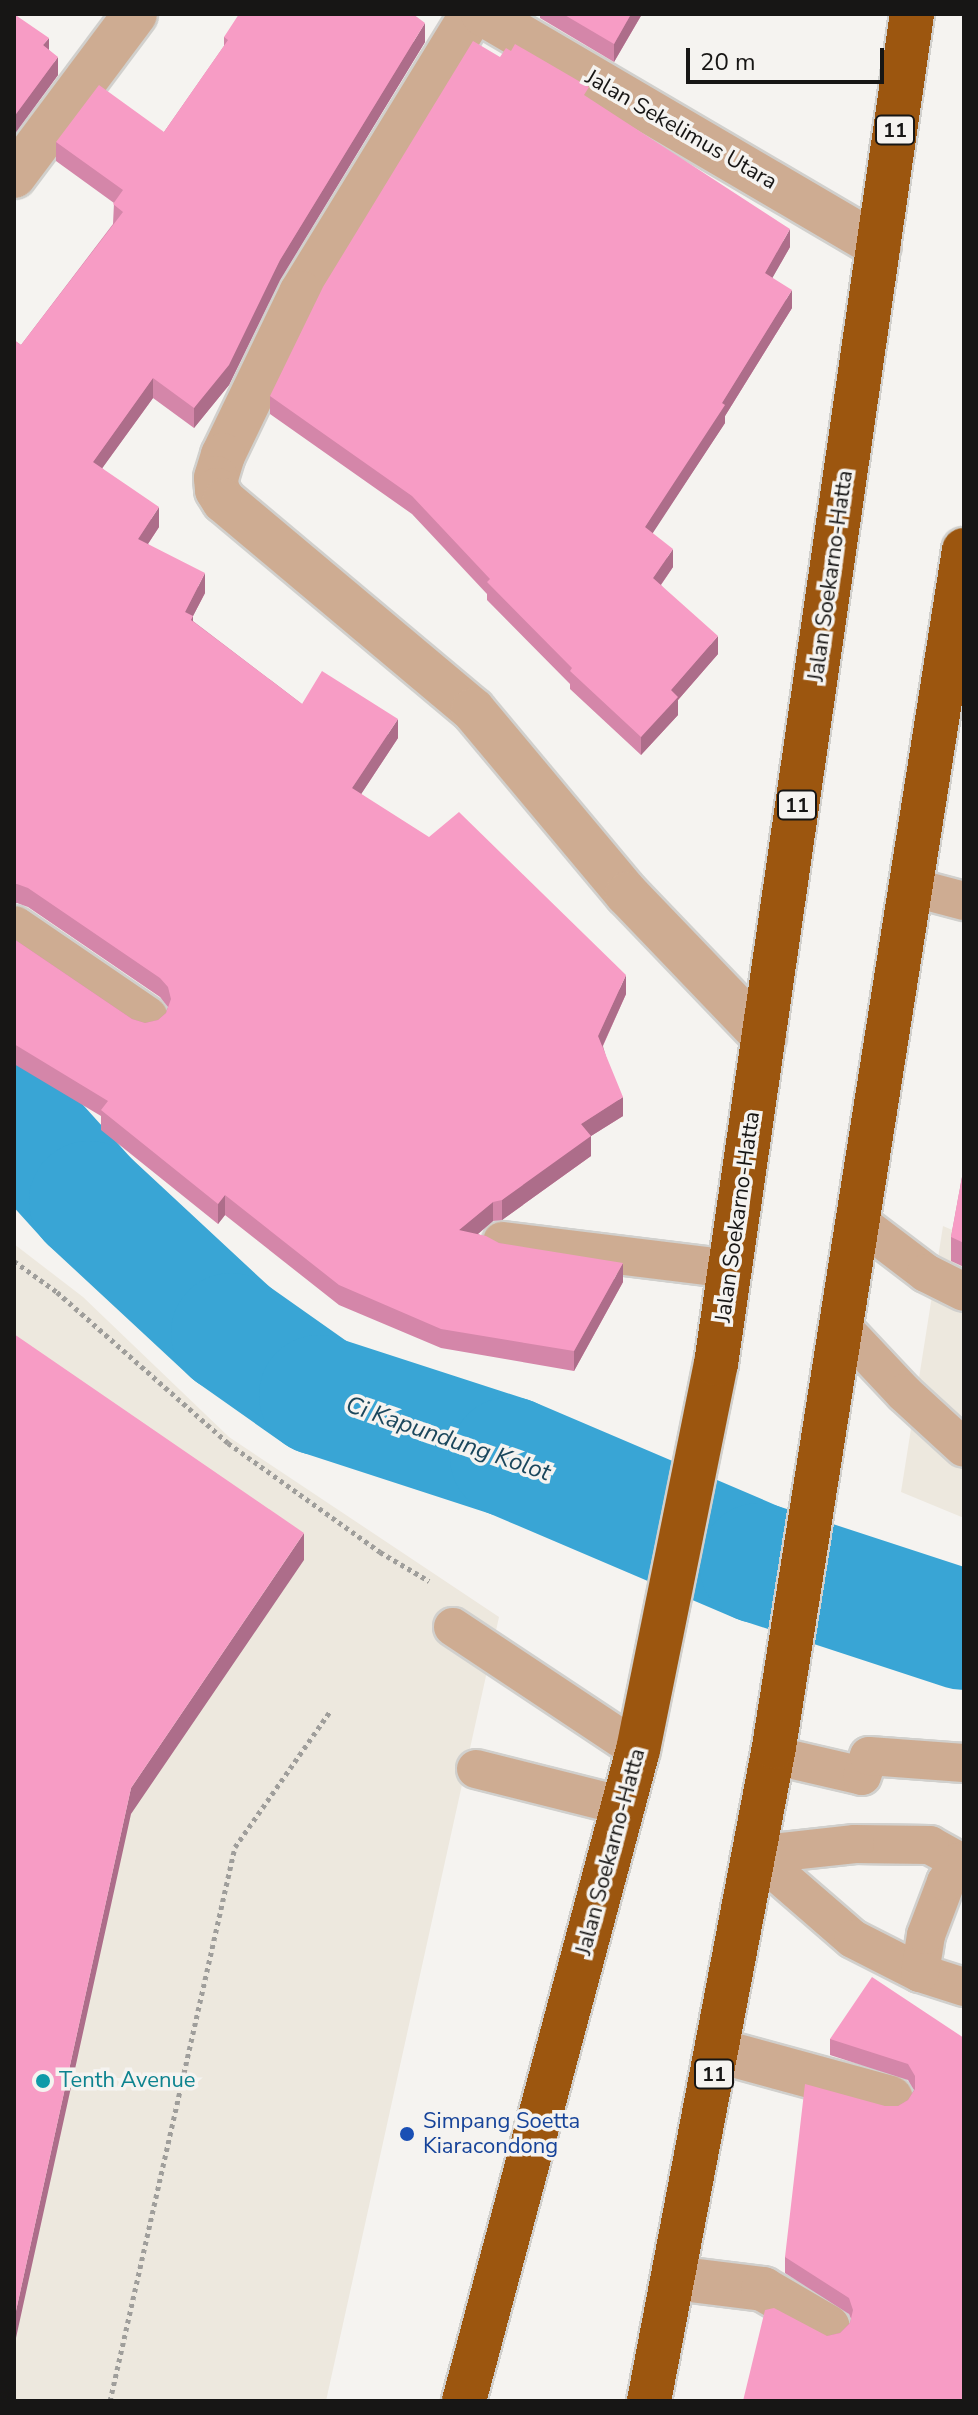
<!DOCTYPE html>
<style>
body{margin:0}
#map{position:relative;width:978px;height:2415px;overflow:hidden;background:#f5f3f0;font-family:"Nunito Sans",sans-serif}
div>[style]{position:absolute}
.built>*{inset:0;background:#ede8de}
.river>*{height:120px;margin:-60px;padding:0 60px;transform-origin:60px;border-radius:60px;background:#39a5d5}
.path>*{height:5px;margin-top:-2.5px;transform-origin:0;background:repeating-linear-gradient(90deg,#9f9e9b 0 4px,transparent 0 8px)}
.roads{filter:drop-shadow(2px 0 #d1d0cd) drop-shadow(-2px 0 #d1d0cd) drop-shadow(0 2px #d1d0cd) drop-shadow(0 -2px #d1d0cd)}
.lane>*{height:38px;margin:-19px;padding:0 19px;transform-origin:19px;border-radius:19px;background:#ceac92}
.street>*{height:44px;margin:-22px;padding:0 22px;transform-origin:22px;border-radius:22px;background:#ceac92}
.highway>*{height:44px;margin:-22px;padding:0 22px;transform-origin:22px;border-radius:22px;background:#9c560f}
.wall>*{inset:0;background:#d486a9}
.shaded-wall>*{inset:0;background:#ad6d8a}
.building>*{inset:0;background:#f79cc5}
.dots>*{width:22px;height:22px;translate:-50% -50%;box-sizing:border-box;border:4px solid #f5f3f0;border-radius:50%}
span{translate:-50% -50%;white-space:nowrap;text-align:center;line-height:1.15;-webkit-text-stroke:7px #f5f3f0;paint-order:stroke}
.shield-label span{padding:2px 6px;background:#f5f3f0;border:2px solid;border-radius:6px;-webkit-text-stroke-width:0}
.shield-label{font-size:20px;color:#171615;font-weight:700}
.street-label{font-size:22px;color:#171615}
.culture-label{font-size:22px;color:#0d838f}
.left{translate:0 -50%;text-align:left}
.transit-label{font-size:22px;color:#164399}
.water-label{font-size:24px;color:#1b475c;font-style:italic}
.frame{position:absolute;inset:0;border:16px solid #171615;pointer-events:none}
.scale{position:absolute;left:686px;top:48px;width:198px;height:36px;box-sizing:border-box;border:4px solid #171615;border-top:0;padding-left:10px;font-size:24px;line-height:28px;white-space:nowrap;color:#171615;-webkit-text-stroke:6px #f5f3f0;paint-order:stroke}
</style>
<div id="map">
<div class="built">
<i style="clip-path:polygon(943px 1226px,964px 1235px,964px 1518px,901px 1492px)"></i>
<i style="clip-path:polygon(14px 1244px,83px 1297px,229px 1437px,499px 1617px,326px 2401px,14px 2401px)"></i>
</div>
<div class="river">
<i style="left:14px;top:1118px;width:112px;rotate:47.9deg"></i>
<i style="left:89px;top:1201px;width:194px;rotate:42.9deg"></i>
<i style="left:231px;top:1333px;width:108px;rotate:35.2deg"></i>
<i style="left:319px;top:1395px;width:201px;rotate:18deg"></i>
<i style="left:510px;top:1457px;width:271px;rotate:23.1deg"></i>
<i style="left:759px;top:1563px;width:216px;rotate:18.1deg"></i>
</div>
<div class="path">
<i style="left:14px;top:1261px;width:53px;rotate:35.8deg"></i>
<i style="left:57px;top:1292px;width:228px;rotate:41.4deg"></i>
<i style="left:228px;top:1443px;width:187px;rotate:35.6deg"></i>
<i style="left:380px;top:1552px;width:57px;rotate:30.6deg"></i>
<i style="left:110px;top:2401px;width:568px;rotate:-77.29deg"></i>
<i style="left:235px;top:1847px;width:167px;rotate:-55deg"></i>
</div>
<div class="roads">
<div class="lane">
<i style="left:911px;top:887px;width:55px;rotate:14.8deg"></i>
<i style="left:859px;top:1222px;width:84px;rotate:37.3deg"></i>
<i style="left:926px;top:1273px;width:42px;rotate:26.6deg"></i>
<i style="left:502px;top:1241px;width:231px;rotate:7deg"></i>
<i style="left:842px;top:1327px;width:91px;rotate:46.8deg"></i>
<i style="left:904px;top:1393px;width:81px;rotate:42.5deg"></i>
<i style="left:453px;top:1627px;width:222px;rotate:33.6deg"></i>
<i style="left:772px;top:1755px;width:92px;rotate:13.1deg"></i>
<i style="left:862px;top:1776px;width:21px;rotate:-71deg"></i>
<i style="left:869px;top:1756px;width:95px;rotate:4.2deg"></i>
<i style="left:476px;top:1769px;width:152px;rotate:14.1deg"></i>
<i style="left:964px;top:1864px;width:39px;rotate:-151deg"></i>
<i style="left:930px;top:1845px;width:75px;rotate:-179.2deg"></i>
<i style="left:855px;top:1844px;width:100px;rotate:173.7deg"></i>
<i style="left:756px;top:1855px;width:128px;rotate:40.9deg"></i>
<i style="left:853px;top:1939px;width:75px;rotate:26.9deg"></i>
<i style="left:920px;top:1973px;width:46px;rotate:17.7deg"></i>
<i style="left:920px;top:1973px;width:38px;rotate:-81deg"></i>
<i style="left:926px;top:1935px;width:57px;rotate:-69.3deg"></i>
<i style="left:946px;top:1882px;width:24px;rotate:-57deg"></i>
</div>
<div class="street">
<i style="left:472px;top:14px;width:327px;rotate:121.5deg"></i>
<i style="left:301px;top:293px;width:180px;rotate:115.7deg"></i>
<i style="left:223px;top:455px;width:24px;rotate:107deg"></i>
<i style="left:216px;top:478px;width:12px;rotate:85deg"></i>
<i style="left:217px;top:490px;width:13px;rotate:58deg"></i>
<i style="left:224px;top:501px;width:325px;rotate:40deg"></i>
<i style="left:473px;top:710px;width:240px;rotate:50.1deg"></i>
<i style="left:627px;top:894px;width:198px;rotate:46.2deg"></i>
<i style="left:483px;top:14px;width:459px;rotate:30.4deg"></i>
<i style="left:14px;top:176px;width:202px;rotate:-53.2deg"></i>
<i style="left:14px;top:928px;width:160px;rotate:34.3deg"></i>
<i style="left:719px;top:2051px;width:178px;rotate:15.3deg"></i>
<i style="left:674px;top:2278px;width:90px;rotate:7deg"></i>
<i style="left:763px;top:2289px;width:75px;rotate:30.3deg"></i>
</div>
<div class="highway">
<i style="left:464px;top:2401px;width:674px;rotate:-75.04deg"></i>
<i style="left:638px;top:1750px;width:394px;rotate:-78.6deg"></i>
<i style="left:716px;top:1364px;width:1364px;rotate:-81.74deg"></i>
<i style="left:649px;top:2401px;width:666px;rotate:-79.18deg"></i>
<i style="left:774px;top:1747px;width:1212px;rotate:-80.98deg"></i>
</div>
</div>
<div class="wall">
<i style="clip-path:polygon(14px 14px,49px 50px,58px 75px,16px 132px,14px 131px)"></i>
<i style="clip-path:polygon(540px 14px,642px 14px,614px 62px,540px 18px)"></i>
<i style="clip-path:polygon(224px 37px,425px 42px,280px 280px,229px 385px,194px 428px,153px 398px,102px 468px,159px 527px,148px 544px,205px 593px,193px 616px,193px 621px,302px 704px,398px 738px,361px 794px,626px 994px,603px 1046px,623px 1116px,591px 1136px,591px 1156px,502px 1220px,493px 1221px,478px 1234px,499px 1243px,623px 1282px,574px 1371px,441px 1348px,339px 1305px,225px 1215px,218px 1224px,101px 1130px,101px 1116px,14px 1064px,14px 939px,132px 1019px,145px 1023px,158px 1020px,166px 1013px,168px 1007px,160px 997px,28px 907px,17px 903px,14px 904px,14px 340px,21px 345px,113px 224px,114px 203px,56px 161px,56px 142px,164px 132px,224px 46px)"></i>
<i style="clip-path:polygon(500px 57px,589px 99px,790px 247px,772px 278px,792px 308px,725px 416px,725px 423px,652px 533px,673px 567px,661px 585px,718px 654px,678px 700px,678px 715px,641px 755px,570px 689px,570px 684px,487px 600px,487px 594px,412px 514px,270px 414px,270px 396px)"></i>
<i style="clip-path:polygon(964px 1166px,964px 1267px,951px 1261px,951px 1237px)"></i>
<i style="clip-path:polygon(964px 2038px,964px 2401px,827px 2336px,840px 2333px,850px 2323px,851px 2319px,849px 2314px,785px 2273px,785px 2257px,885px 2106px,898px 2106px,908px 2100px,914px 2090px,908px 2080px,830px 2055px,830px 2039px)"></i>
</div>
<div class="shaded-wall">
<i style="clip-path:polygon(631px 14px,642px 14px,614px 62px,614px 44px)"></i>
<i style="clip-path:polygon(425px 23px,425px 42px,280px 280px,229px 385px,194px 428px,194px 408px,280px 260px)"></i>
<i style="clip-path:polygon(49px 38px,49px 55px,43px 45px)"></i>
<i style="clip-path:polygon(58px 57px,58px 75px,16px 132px,16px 114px)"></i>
<i style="clip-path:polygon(790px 229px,790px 247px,765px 291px,765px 273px)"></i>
<i style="clip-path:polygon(792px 290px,792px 308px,725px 416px,725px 423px,645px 545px,645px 527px)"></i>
<i style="clip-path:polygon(153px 378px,153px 398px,93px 481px,93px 462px)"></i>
<i style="clip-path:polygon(159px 507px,159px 527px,138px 559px,138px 539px)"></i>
<i style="clip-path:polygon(673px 549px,673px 567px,653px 596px,653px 578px)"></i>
<i style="clip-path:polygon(205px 573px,205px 593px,193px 616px,193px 636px,185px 612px)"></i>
<i style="clip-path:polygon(718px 636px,718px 654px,678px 700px,678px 715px,641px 755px,641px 737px,671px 690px)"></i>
<i style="clip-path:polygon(398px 719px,398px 738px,352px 808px,352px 788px)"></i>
<i style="clip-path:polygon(626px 975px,626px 994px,598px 1056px,598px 1036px)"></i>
<i style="clip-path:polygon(623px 1097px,623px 1116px,591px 1136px,591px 1156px,502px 1220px,502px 1200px,581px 1124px)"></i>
<i style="clip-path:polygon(225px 1195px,225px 1215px,218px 1224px,218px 1204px)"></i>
<i style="clip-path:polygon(493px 1202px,493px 1221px,459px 1250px,459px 1230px)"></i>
<i style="clip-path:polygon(623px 1263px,623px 1282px,574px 1371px,574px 1351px)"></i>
<i style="clip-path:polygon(304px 1533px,304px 1560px,131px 1814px,14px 2347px,14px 2320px,131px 1788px)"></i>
</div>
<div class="building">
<i style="clip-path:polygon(14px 14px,49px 38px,43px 45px,58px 57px,16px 114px,14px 113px)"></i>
<i style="clip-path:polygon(239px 14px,413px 14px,425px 23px,280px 260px,229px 365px,194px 408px,153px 378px,93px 462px,159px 507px,138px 539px,205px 573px,185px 612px,193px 616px,191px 620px,302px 704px,322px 671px,398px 719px,352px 788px,429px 837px,459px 812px,626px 975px,598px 1036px,623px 1097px,581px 1124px,591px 1136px,502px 1200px,493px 1202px,459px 1230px,486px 1236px,499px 1243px,623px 1263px,574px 1351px,441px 1329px,339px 1285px,225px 1195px,218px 1204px,101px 1110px,108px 1101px,14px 1044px,14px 939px,132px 1019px,145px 1023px,158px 1020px,166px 1013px,171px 999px,168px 987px,160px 978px,28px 888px,17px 884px,14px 884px,14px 340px,21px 345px,123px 212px,113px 204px,123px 190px,56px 142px,99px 85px,164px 132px,228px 40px,224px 37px)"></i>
<i style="clip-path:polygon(563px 14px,631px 14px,614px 44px)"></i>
<i style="clip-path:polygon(473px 41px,500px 57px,506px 48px,511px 51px,515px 44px,589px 87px,584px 95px,790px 229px,765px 273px,792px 290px,722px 403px,725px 405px,645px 527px,673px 549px,653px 578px,718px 636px,671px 690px,678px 697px,641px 737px,570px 671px,572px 668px,487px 582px,490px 579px,412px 496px,270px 396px,323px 287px)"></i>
<i style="clip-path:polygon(964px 1166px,964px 1243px,951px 1237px)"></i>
<i style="clip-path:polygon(14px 1334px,304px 1533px,131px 1788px,14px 2320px)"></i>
<i style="clip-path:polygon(872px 1977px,964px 2038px,964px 2401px,743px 2401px,765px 2310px,774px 2308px,827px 2336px,840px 2333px,850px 2323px,853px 2310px,849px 2298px,785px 2257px,805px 2084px,885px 2106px,898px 2106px,908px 2100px,915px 2089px,915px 2076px,908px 2064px,830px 2039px)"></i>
</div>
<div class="dots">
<i style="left:43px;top:2081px;background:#0f9aa8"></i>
<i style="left:407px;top:2134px;background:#1a4fb4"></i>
</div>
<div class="shield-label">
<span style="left:895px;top:130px">11</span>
<span style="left:797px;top:805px">11</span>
<span style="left:714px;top:2074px">11</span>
</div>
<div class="street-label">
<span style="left:681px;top:130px;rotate:30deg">Jalan Sekelimus Utara</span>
<span style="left:831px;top:576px;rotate:-82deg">Jalan Soekarno-Hatta</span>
<span style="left:738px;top:1217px;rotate:-82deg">Jalan Soekarno-Hatta</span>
<span style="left:611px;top:1852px;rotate:-75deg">Jalan Soekarno-Hatta</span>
</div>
<div class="culture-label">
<span class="left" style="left:59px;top:2081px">Tenth Avenue</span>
</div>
<div class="transit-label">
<span class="left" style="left:423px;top:2134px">Simpang Soetta<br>Kiaracondong</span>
</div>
<div class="water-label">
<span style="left:448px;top:1439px;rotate:19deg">Ci Kapundung Kolot</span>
</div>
<div class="frame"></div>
<div class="scale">20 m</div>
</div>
